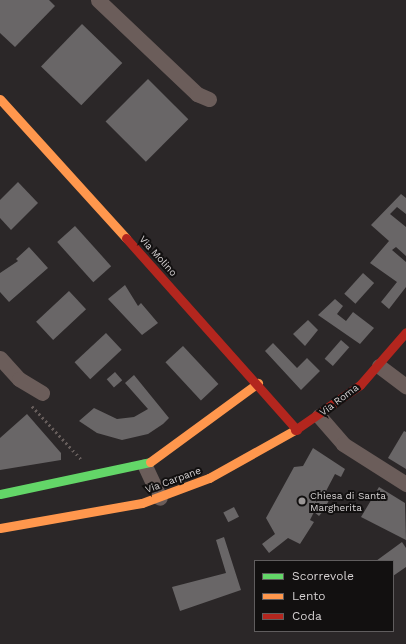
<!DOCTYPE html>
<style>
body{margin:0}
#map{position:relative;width:406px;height:644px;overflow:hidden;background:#2b2728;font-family:"Work Sans",sans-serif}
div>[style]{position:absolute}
.building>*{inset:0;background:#696667;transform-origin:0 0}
.path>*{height:2.5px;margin-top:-1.25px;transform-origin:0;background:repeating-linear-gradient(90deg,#665d5b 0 2px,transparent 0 5px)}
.street>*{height:15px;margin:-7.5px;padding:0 7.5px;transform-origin:7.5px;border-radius:7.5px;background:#6b5d5a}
.fast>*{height:9px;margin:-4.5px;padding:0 4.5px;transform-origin:4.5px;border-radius:4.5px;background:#63d668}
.slow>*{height:9px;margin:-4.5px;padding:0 4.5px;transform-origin:4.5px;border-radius:4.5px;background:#ff974d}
.jam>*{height:9px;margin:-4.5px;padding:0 4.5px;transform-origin:4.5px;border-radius:4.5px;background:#b3261e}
.dots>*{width:11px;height:11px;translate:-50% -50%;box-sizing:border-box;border:2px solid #121010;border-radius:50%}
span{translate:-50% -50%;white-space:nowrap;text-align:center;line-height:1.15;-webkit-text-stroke:4px #121010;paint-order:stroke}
.street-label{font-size:10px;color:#d5d1d2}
.poi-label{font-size:10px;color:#d5d1d2}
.left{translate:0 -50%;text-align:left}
.legend{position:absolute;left:254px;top:560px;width:140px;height:72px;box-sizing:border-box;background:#121010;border:1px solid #605d5e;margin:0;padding:5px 7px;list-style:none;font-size:12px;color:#d5d1d2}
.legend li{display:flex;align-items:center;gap:8px;height:20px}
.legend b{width:20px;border:1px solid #605d5e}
</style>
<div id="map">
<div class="building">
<i style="clip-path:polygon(0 0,49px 0,55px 6px,15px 47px,0 33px)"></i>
<i style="left:82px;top:24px;width:56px;height:59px;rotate:44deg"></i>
<i style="left:148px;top:79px;width:57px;height:60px;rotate:45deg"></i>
<i style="clip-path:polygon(18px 182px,38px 203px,11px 230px,0 218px,0 200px)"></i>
<i style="clip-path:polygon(401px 194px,406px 198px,406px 214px,397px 207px,390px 214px,406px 227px,406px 256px,396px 247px,392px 250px,406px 262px,406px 287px,389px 309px,381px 302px,397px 282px,370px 263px,389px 241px,371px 225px)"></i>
<i style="left:75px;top:226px;width:54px;height:24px;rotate:48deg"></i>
<i style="clip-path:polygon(29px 247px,48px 268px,9px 302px,0 292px,0 273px,18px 261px,16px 259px)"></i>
<i style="left:363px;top:273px;width:15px;height:28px;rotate:42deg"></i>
<i style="clip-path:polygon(125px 285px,138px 306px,141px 303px,158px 323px,142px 335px,108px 299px)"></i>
<i style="left:69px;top:291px;width:25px;height:45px;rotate:47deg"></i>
<i style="clip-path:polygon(335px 299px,343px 306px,337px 314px,346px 321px,353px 312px,374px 328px,360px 344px,318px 315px)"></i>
<i style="clip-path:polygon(308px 320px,318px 330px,305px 346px,293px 334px)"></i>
<i style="left:106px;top:333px;width:23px;height:43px;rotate:47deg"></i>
<i style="left:341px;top:340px;width:11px;height:25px;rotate:41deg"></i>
<i style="clip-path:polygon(273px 343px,297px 368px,307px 358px,320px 371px,301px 390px,265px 351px)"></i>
<i style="left:183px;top:346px;width:52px;height:24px;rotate:47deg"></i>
<i style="left:115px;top:372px;width:11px;height:11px;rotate:49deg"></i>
<i style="clip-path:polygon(134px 375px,169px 418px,163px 424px,148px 434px,122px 440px,97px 433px,79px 421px,94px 408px,117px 419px,134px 417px,148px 409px,125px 383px)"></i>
<i style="clip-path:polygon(27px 414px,61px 453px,61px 460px,0 470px,0 438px)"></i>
<i style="clip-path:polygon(404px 431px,406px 432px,406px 469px,388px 458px)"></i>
<i style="clip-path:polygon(313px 448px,345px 469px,341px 477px,335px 474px,325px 493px,329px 500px,324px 510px,319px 516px,314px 512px,310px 520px,314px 522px,300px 544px,288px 538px,269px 553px,262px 544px,275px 534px,266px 518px,294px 467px,303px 466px)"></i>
<i style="clip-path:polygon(379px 487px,405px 503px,406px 540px,361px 517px)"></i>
<i style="left:234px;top:507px;width:11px;height:12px;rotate:63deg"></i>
<i style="clip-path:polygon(224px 537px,241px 590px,180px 611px,172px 587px,226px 573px,216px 540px)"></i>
<i style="clip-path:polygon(402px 542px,406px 548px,406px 567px,393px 576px,393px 561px,376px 561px)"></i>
</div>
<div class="path">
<i style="left:32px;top:406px;width:72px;rotate:47.2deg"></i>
</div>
<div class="street">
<i style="left:98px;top:0;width:137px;rotate:43.5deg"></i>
<i style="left:197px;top:94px;width:13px;rotate:23deg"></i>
<i style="left:0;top:358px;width:28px;rotate:48deg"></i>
<i style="left:19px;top:379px;width:27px;rotate:31deg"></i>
<i style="left:379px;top:366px;width:34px;rotate:37deg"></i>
<i style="left:319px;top:416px;width:37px;rotate:49deg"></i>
<i style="left:343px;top:444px;width:75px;rotate:32.4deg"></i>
<i style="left:145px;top:466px;width:35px;rotate:65deg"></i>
</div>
<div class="fast">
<i style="left:0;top:494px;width:153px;rotate:-12deg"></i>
</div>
<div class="slow">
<i style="left:0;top:99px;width:188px;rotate:47.8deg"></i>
<i style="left:150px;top:462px;width:134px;rotate:-36.2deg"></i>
<i style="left:0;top:528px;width:144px;rotate:-10deg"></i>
<i style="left:142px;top:503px;width:72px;rotate:-20.5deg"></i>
<i style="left:209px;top:478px;width:98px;rotate:-29.2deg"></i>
</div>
<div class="jam">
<i style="left:126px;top:238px;width:257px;rotate:48.3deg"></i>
<i style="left:295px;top:430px;width:79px;rotate:-34.7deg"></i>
<i style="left:360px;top:385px;width:70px;rotate:-49deg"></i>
</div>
<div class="dots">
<i style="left:302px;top:501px;background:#9a9696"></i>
</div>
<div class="street-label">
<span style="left:158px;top:256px;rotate:48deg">Via Molino</span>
<span style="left:339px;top:400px;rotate:-37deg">Via Roma</span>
<span style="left:173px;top:480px;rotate:-20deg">Via Carpane</span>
</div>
<div class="poi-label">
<span class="left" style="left:310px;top:501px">Chiesa di Santa<br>Margherita</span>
</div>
<ul class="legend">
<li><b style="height:5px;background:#63d668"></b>Scorrevole</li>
<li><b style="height:5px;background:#ff974d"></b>Lento</li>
<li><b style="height:5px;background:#b3261e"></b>Coda</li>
</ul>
</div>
